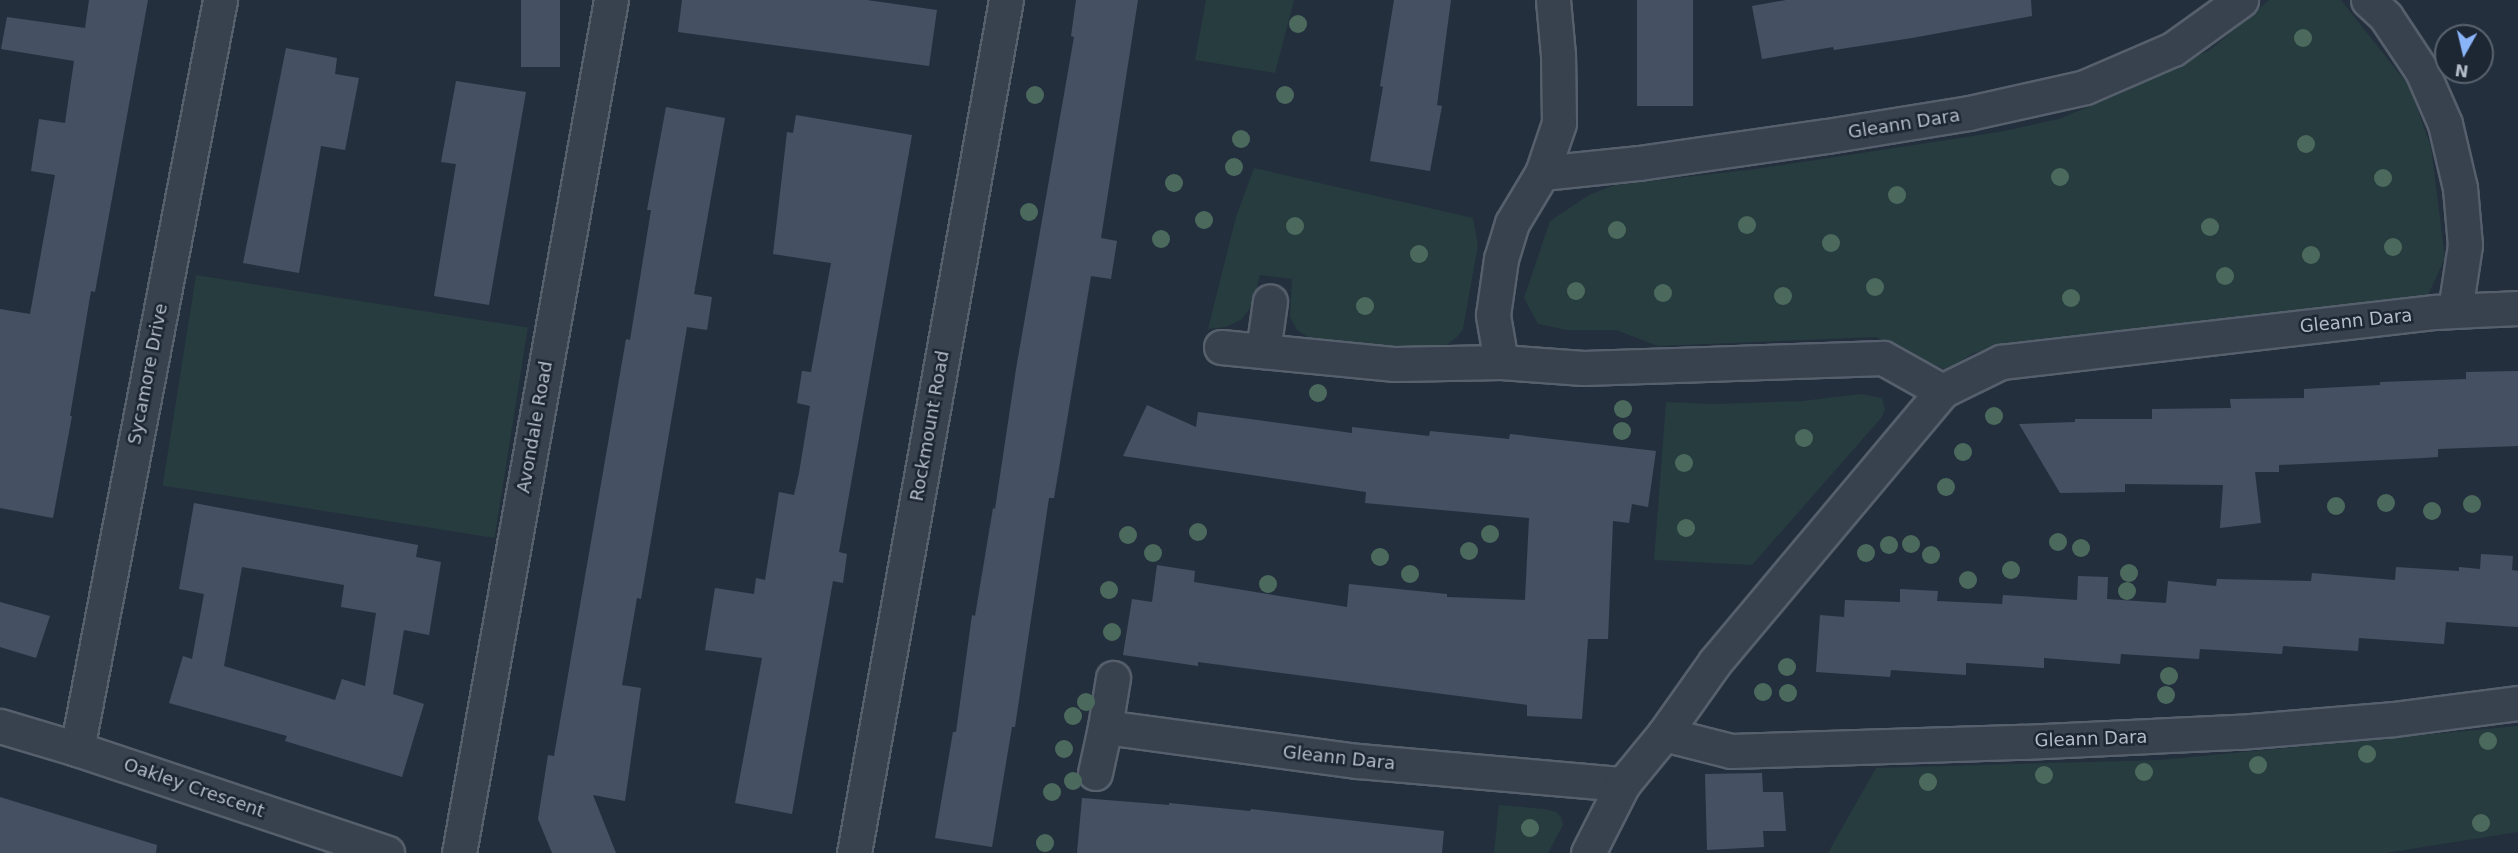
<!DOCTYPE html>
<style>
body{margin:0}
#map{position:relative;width:2518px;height:853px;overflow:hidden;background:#242f3e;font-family:"DejaVu Sans",sans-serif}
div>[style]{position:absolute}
.green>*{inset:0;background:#263c3f;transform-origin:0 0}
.building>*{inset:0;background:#455162;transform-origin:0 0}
.roads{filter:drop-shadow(2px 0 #565f6c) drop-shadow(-2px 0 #565f6c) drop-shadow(0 2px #565f6c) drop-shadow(0 -2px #565f6c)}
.minor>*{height:33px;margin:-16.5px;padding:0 16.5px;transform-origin:16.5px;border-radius:16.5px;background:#38414e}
.trees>*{width:18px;height:18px;margin:-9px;border-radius:50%;background:#4b6a5d}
span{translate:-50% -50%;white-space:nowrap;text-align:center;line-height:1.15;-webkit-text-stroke:5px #1d2633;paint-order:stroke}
.street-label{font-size:18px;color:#b4bcc9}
.north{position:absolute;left:2434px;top:24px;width:60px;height:60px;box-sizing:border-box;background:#1d2633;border:2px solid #59626f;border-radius:50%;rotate:188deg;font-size:16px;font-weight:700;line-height:24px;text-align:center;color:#b4bcc9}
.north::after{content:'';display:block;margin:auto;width:21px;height:27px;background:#8ab4f8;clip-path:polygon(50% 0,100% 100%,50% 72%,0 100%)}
</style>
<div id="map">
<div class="green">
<i style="clip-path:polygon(1206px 0,1294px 0,1275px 73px,1195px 60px)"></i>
<i style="clip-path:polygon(2269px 0,2341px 0,2409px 86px,2431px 147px,2445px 258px,2428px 295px,2222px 323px,2027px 341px,1974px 353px,1946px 370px,1876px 337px,1658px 346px,1616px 330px,1567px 330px,1538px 324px,1524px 298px,1550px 221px,1589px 195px,1615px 185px,1756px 169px,1999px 132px,2059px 119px,2124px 92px,2210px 50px)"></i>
<i style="clip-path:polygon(1254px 168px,1473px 218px,1478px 245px,1463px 329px,1458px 336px,1442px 349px,1417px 352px,1311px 339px,1297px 330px,1290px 317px,1292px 279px,1260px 275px,1252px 305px,1242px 319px,1226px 327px,1208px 329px,1236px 217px)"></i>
<i style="left:196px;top:275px;width:336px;height:213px;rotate:9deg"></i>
<i style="clip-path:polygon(1861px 394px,1882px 398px,1885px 409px,1882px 417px,1752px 565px,1654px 560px,1666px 402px,1713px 404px,1802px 401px)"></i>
<i style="clip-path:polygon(2518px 726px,2518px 832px,2385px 853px,1828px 853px,1876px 768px,2160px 760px)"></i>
<i style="clip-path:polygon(1499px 805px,1545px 809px,1556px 812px,1561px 817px,1563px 825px,1548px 853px,1494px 853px)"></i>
</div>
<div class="building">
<i style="clip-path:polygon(89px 0,148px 0,95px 292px,91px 291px,70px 416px,72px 416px,53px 518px,0 508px,0 309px,30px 314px,55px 175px,31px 171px,39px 119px,65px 123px,74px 61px,1px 49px,7px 17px,85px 28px)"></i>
<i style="left:521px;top:0;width:39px;height:67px"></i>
<i style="clip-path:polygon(682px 0,867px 0,937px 10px,929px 66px,678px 32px)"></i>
<i style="clip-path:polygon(1076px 0,1138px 0,1101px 238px,1117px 241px,1111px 279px,1091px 276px,1054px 498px,1049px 498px,1015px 727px,1012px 727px,992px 847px,935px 838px,953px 732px,956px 732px,972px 615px,975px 616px,993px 508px,995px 509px,1016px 369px,1074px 37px,1071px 36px)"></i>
<i style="clip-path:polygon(1394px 0,1451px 0,1437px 105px,1442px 106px,1430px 171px,1370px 161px,1383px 87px,1380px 86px)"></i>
<i style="left:1637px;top:0;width:56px;height:106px"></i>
<i style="clip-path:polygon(1786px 0,2031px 0,2032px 16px,1912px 38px,1834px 50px,1833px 47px,1762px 59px,1752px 6px)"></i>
<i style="clip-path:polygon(286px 48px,337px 58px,335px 74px,359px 78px,345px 150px,321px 146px,299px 273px,243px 263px)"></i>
<i style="clip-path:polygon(456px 81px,526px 92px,489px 305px,434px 296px,456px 164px,441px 162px)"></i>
<i style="clip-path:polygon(666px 107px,725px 118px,694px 294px,712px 297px,707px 330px,687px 327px,641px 599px,637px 598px,622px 685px,641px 688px,625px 801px,593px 795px,616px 853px,552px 853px,538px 819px,548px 755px,554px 756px,626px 339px,630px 340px,651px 210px,647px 210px)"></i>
<i style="clip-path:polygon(796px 115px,912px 135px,839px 552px,847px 554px,843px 583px,833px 581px,792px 814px,735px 803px,762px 658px,705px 650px,715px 588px,754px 594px,756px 578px,765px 580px,779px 492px,794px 495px,799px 473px,810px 406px,797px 403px,802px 371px,811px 372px,831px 263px,773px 254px,787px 132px,793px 133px)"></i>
<i style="clip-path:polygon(2518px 371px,2518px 446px,2438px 449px,2438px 457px,2423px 458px,2279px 465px,2279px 472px,2255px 472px,2261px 523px,2220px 528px,2223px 485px,2125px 484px,2125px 492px,2060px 493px,2019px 424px,2075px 422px,2075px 419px,2152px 419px,2152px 409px,2231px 408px,2230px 399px,2304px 398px,2304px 389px,2380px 385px,2380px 382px,2466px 379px,2466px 372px)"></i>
<i style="clip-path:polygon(1147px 405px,1196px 427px,1198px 412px,1352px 433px,1352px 427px,1429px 436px,1430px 431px,1509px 439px,1510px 434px,1656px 451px,1648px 507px,1632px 504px,1629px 523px,1613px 521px,1608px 639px,1588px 639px,1582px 719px,1527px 716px,1527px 705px,1198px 662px,1198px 666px,1123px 655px,1132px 599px,1152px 602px,1157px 565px,1195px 571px,1194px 582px,1347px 607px,1349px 584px,1447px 594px,1447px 597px,1525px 600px,1529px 518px,1365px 503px,1366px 492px,1123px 456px)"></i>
<i style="clip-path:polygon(evenodd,194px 503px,418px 545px,416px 557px,441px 562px,429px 635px,404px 630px,393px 694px,424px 704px,402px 777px,285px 741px,287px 736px,169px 703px,183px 656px,192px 659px,204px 594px,179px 589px,194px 503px,242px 567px,344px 585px,341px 607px,376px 613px,365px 686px,342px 679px,335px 700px,224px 666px,242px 567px)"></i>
<i style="clip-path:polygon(2481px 554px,2513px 556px,2512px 570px,2518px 571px,2518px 627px,2446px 622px,2444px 644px,2359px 638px,2358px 651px,2283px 646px,2282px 654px,2200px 649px,2199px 659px,2121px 654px,2120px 664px,2044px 658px,2044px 668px,1966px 663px,1966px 675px,1891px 670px,1890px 677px,1816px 672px,1820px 615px,1844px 617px,1845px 600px,1900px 602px,1900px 589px,1938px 591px,1937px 601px,2002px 604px,2003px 595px,2077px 600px,2078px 576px,2108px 577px,2107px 599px,2166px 603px,2168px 581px,2216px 586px,2217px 579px,2311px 581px,2312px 573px,2395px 580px,2396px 567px,2459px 571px,2459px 567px,2480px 569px)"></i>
<i style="clip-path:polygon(0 602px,50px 616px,36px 658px,0 647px)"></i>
<i style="clip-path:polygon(1762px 773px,1763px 792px,1783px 792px,1786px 831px,1763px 831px,1764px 847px,1707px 850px,1705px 774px)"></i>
<i style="clip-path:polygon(0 797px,157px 845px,156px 853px,0 853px)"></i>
<i style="clip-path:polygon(1082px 798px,1169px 805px,1169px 803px,1250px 811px,1251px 809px,1444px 831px,1442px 853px,1077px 853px)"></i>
</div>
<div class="roads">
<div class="minor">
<i style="left:2368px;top:0;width:25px;rotate:43deg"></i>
<i style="left:2386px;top:17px;width:65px;rotate:56.3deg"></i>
<i style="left:2422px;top:71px;width:58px;rotate:66.5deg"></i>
<i style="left:2445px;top:124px;width:66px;rotate:76.8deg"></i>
<i style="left:2460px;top:188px;width:57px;rotate:85deg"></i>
<i style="left:2465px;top:245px;width:66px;rotate:98.7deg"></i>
<i style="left:1542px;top:173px;width:98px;rotate:-5.9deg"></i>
<i style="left:1639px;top:163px;width:190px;rotate:-8.2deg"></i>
<i style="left:1827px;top:136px;width:144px;rotate:-9.2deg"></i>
<i style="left:1969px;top:113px;width:119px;rotate:-12.6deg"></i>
<i style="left:2085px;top:87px;width:96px;rotate:-23.4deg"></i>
<i style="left:2173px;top:49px;width:84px;rotate:-35.8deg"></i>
<i style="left:1221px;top:347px;width:175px;rotate:5.6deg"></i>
<i style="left:1395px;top:364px;width:106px;rotate:-1.1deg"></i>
<i style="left:1501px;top:362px;width:82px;rotate:4.2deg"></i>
<i style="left:1583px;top:368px;width:300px;rotate:-1.9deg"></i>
<i style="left:1883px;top:358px;width:68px;rotate:29.2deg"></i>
<i style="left:1263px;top:351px;width:50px;rotate:-82deg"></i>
<i style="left:1501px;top:362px;width:48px;rotate:-99.7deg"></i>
<i style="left:1493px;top:315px;width:57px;rotate:-81.9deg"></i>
<i style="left:1501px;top:259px;width:38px;rotate:-73deg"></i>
<i style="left:1512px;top:223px;width:58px;rotate:-59deg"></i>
<i style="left:1542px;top:173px;width:53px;rotate:-71.2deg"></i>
<i style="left:1559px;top:123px;width:68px;rotate:-90.8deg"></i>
<i style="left:1558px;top:55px;width:55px;rotate:-95.2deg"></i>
<i style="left:1113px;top:678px;width:50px;rotate:99.3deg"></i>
<i style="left:1105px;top:727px;width:255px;rotate:7.7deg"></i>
<i style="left:1358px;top:761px;width:266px;rotate:5deg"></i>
<i style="left:0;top:726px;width:80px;rotate:16.6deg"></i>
<i style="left:77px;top:749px;width:327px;rotate:18.5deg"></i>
<i style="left:1664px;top:734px;width:69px;rotate:14.2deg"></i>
<i style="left:1731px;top:751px;width:292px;rotate:-1.8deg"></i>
<i style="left:2023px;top:742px;width:216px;rotate:-2.7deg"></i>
<i style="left:2239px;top:732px;width:156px;rotate:-4.8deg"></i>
<i style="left:2394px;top:719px;width:125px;rotate:-7.4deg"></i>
<i style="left:77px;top:749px;width:763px;rotate:-79.19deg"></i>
<i style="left:1095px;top:773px;width:47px;rotate:-77.7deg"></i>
<i style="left:459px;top:853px;width:866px;rotate:-79.9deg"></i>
<i style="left:854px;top:853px;width:866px;rotate:-79.9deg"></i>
<i style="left:1588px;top:853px;width:77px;rotate:-63.1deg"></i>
<i style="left:1623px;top:784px;width:65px;rotate:-50.6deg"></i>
<i style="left:1664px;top:734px;width:88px;rotate:-54.7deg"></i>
<i style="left:1715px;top:662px;width:354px;rotate:-50deg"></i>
<i style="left:1942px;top:391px;width:66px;rotate:-26.2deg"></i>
<i style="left:2001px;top:362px;width:437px;rotate:-6.6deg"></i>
<i style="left:2435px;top:312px;width:83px;rotate:-2.8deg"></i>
</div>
</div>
<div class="trees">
<i style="left:1298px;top:24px"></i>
<i style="left:2303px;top:38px"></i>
<i style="left:1035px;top:95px"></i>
<i style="left:1285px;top:95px"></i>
<i style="left:1241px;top:139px"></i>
<i style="left:2306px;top:144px"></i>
<i style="left:1234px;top:167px"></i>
<i style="left:2060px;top:177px"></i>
<i style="left:2383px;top:178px"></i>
<i style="left:1174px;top:183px"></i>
<i style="left:1897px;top:195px"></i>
<i style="left:1029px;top:212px"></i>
<i style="left:1204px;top:220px"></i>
<i style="left:1747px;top:225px"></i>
<i style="left:1295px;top:226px"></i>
<i style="left:2210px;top:227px"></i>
<i style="left:1617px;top:230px"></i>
<i style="left:1161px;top:239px"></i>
<i style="left:1831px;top:243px"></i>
<i style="left:2393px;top:247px"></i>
<i style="left:1419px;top:254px"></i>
<i style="left:2311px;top:255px"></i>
<i style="left:2225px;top:276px"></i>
<i style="left:1875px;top:287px"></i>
<i style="left:1576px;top:291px"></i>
<i style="left:1663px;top:293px"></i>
<i style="left:1783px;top:296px"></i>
<i style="left:2071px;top:298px"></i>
<i style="left:1365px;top:306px"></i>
<i style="left:1318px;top:393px"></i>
<i style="left:1623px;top:409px"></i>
<i style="left:1994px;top:416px"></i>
<i style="left:1622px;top:431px"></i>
<i style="left:1804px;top:438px"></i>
<i style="left:1963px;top:452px"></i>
<i style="left:1684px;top:463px"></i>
<i style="left:1946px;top:487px"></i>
<i style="left:2386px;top:503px"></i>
<i style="left:2472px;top:504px"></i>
<i style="left:2336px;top:506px"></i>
<i style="left:2432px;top:511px"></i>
<i style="left:1686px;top:528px"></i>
<i style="left:1198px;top:532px"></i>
<i style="left:1490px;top:534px"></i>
<i style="left:1128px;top:535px"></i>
<i style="left:2058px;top:542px"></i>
<i style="left:1911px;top:544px"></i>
<i style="left:1889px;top:545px"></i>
<i style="left:2081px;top:548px"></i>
<i style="left:1469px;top:551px"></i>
<i style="left:1153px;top:553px"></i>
<i style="left:1866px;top:553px"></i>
<i style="left:1931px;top:555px"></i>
<i style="left:1380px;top:557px"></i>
<i style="left:2011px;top:570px"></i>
<i style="left:2129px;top:573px"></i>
<i style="left:1410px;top:574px"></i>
<i style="left:1968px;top:580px"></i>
<i style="left:1268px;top:584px"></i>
<i style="left:1109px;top:590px"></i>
<i style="left:2127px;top:591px"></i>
<i style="left:1112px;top:632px"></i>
<i style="left:1787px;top:667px"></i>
<i style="left:2169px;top:676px"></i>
<i style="left:1763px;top:692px"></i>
<i style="left:1788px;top:693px"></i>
<i style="left:2166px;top:695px"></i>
<i style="left:1086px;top:702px"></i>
<i style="left:1073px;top:716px"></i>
<i style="left:2488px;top:741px"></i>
<i style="left:1064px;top:749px"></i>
<i style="left:2367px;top:754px"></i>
<i style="left:2258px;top:765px"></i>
<i style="left:2144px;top:772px"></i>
<i style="left:2044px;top:775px"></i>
<i style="left:1073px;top:781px"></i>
<i style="left:1928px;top:782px"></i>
<i style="left:1052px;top:792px"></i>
<i style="left:2481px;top:823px"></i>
<i style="left:1530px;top:828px"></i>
<i style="left:1045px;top:843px"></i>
</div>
<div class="street-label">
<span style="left:1904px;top:124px;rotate:-9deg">Gleann Dara</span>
<span style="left:2356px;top:321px;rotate:-6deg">Gleann Dara</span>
<span style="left:148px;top:374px;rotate:-79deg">Sycamore Drive</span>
<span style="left:930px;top:426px;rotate:-80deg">Rockmount Road</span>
<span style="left:535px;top:427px;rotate:-80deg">Avondale Road</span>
<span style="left:2091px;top:739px;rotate:-2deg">Gleann Dara</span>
<span style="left:1339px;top:758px;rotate:6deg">Gleann Dara</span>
<span style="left:194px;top:788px;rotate:19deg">Oakley Crescent</span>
</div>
<div class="north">N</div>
</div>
